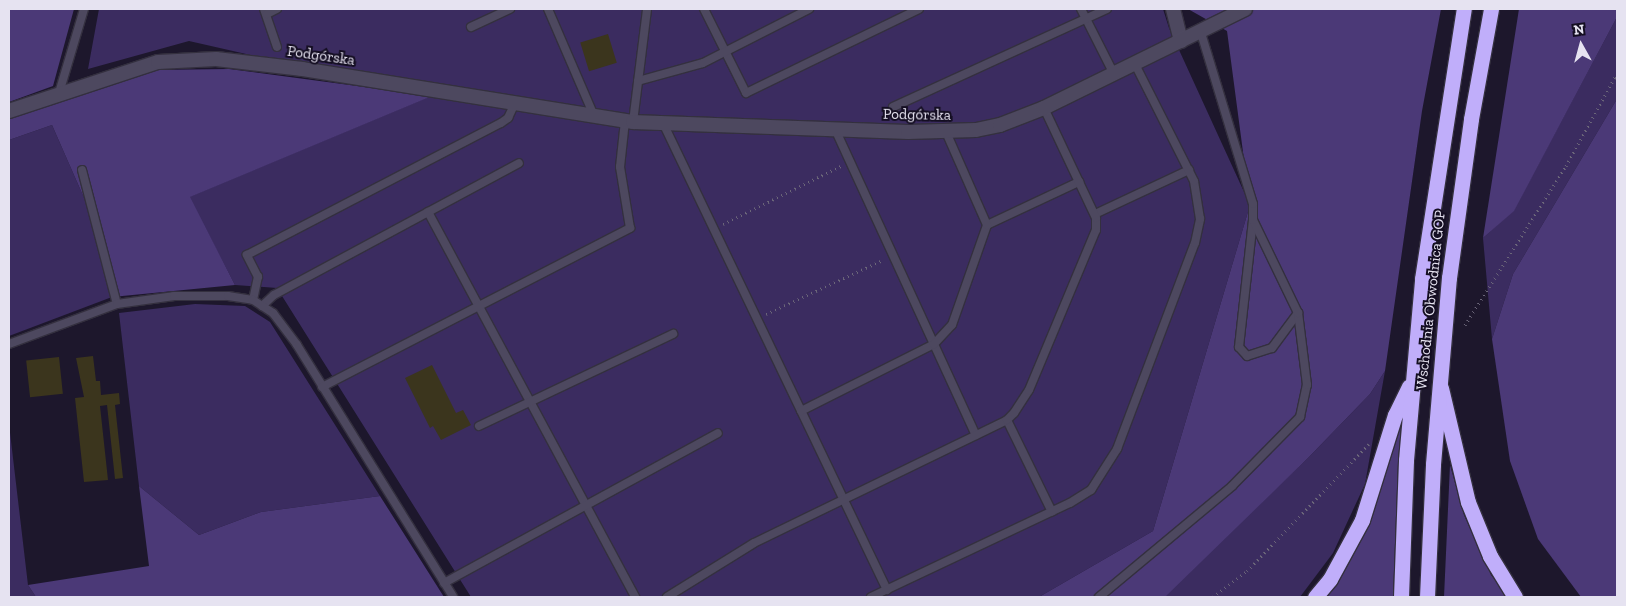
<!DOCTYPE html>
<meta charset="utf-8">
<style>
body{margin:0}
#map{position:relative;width:1626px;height:606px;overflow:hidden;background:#1d172c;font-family:"Zilla Slab",serif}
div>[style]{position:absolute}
.green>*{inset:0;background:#3b2c60}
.forest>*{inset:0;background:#4b3977}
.building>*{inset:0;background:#3b351d;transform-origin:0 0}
.path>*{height:3px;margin-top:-1.5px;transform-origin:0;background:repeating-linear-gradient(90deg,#6b6679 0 1px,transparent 0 5px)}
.roads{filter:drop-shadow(1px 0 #34303f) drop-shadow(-1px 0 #34303f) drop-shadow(0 1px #34303f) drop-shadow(0 -1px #34303f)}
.service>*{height:8px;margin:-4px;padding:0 4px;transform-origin:4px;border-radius:4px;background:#4d485f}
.minor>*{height:14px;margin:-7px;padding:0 7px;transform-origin:7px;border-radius:7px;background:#4d485f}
.motorway>*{height:15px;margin:-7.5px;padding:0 7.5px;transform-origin:7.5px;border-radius:7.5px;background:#c0aefa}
span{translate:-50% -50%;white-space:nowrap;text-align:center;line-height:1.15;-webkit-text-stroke:4px #140e22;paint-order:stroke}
.street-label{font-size:15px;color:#e6e3f1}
.frame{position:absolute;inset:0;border:10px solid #e6e3f1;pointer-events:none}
.north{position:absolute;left:1556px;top:20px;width:50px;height:50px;-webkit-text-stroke:4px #140e22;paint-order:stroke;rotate:353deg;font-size:14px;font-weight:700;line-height:20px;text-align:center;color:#e6e3f1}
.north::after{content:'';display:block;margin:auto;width:18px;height:22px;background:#e6e3f1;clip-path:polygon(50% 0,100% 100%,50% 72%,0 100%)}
</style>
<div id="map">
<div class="green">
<i style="clip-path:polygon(99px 9px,1163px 9px,1169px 28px,1250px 205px,1153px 531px,1039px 597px,471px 597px,277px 288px,235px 285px,189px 197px,431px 96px,189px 41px,88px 69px)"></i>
<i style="clip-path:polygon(1617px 17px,1617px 99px,1513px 274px,1492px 339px,1483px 238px,1514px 210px)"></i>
<i style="clip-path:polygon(52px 125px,88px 207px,112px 297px,9px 336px,9px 140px)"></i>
<i style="clip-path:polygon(195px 304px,245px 306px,270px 322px,380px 496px,261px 512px,199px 535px,139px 486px,119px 313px)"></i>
<i style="clip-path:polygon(1385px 371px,1365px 484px,1333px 553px,1300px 597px,1162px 597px,1309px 457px,1370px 394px)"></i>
<i style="clip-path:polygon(9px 424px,28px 585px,36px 597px,9px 597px)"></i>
</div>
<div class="forest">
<i style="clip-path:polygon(9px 9px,74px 9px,53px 86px,9px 102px)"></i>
<i style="clip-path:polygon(1188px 9px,1441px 9px,1422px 111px,1385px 371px,1370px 394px,1309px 457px,1165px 597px,1039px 597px,1153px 531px,1250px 205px,1227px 31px)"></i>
<i style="clip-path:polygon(1519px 9px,1617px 9px,1617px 17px,1514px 211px,1483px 238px)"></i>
<i style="clip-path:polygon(229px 69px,432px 96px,190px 197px,235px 285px,112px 297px,88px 207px,52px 125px,9px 140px,9px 119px,153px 70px)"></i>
<i style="clip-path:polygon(1617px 99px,1617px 597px,1581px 597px,1538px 539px,1510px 461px,1492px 339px,1513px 274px)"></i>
<i style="clip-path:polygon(1404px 428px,1395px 597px,1323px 597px,1395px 429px)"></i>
<i style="clip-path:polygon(1450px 465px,1464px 515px,1491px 575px,1509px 597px,1444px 597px)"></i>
<i style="clip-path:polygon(139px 486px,199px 535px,261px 512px,380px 496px,444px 597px,36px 597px,28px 585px,149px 566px)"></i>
</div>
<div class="building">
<i style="left:608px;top:34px;width:30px;height:29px;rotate:73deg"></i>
<i style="clip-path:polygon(93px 356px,96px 381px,100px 381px,101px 395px,119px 393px,120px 404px,115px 405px,123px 478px,115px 479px,107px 405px,100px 406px,108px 480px,84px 482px,75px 398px,84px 397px,76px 358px)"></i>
<i style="left:59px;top:357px;width:37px;height:33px;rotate:84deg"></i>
<i style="clip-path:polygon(432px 365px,456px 413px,463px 410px,471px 425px,441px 440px,433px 426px,430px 428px,405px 378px)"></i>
</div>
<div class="path">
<i style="left:723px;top:224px;width:131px;rotate:-26.2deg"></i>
<i style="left:766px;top:314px;width:129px;rotate:-24.8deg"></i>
<i style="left:1465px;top:325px;width:188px;rotate:-57.6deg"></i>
<i style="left:1566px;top:166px;width:102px;rotate:-61.2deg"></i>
<i style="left:1615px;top:77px;width:2px;rotate:27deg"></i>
<i style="left:1213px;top:597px;width:43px;rotate:-37.4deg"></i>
<i style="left:1247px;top:571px;width:176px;rotate:-46.2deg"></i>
</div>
<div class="roads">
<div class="service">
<i style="left:264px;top:9px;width:40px;rotate:71.1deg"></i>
<i style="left:548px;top:9px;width:116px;rotate:66.7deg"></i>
<i style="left:704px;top:9px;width:94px;rotate:63.4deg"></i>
<i style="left:746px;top:93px;width:192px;rotate:-25.9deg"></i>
<i style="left:1081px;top:9px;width:71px;rotate:63.1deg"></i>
<i style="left:267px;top:14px;width:11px;rotate:-27deg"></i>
<i style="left:471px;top:27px;width:43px;rotate:-24.8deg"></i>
<i style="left:638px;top:81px;width:67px;rotate:-15.5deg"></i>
<i style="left:703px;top:63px;width:119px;rotate:-27deg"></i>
<i style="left:59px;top:93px;width:88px;rotate:-73.4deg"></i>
<i style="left:893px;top:107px;width:235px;rotate:-24.6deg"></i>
<i style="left:633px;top:122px;width:114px;rotate:-82.9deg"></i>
<i style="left:663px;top:123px;width:518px;rotate:64.37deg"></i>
<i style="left:835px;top:129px;width:337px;rotate:65.3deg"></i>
<i style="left:82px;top:170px;width:138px;rotate:75.4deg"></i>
<i style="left:428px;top:212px;width:437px;rotate:61.7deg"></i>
<i style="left:1095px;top:214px;width:104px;rotate:-25.1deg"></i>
<i style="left:1253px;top:220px;width:128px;rotate:96.3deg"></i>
<i style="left:1239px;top:347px;width:12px;rotate:48deg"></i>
<i style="left:1247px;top:356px;width:26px;rotate:-18deg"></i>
<i style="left:1272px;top:348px;width:44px;rotate:-53.4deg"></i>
<i style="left:987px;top:225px;width:102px;rotate:-25.1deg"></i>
<i style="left:253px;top:300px;width:24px;rotate:-78deg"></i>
<i style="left:258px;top:277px;width:25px;rotate:-117deg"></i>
<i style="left:247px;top:255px;width:286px;rotate:-27.5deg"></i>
<i style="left:501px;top:123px;width:9px;rotate:-36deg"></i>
<i style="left:508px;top:118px;width:17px;rotate:-65deg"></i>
<i style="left:262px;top:306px;width:16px;rotate:-43deg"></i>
<i style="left:274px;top:295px;width:278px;rotate:-28.3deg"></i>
<i style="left:9px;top:344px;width:115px;rotate:-20.3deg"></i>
<i style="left:117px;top:304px;width:58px;rotate:-8deg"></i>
<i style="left:174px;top:296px;width:54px"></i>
<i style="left:228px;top:296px;width:25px;rotate:9deg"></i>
<i style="left:253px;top:300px;width:24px;rotate:33deg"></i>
<i style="left:273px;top:313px;width:40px;rotate:53deg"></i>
<i style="left:297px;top:345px;width:296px;rotate:58.2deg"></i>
<i style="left:322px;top:387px;width:347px;rotate:-27.3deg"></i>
<i style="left:630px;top:228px;width:62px;rotate:-99.3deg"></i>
<i style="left:620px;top:167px;width:46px;rotate:-83.8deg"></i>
<i style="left:801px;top:411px;width:149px;rotate:-26.7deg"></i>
<i style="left:934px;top:344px;width:26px;rotate:-47deg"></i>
<i style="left:952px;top:325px;width:106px;rotate:-70.7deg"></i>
<i style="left:987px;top:225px;width:102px;rotate:-113.8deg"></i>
<i style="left:1007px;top:420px;width:102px;rotate:63.9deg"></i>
<i style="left:479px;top:426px;width:215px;rotate:-25.4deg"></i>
<i style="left:444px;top:583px;width:312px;rotate:-28.7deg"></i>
<i style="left:667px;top:597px;width:102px;rotate:-31.8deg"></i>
<i style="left:754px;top:543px;width:281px;rotate:-25.9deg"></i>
<i style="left:1007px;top:420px;width:10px;rotate:-45deg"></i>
<i style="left:1014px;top:413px;width:27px;rotate:-57deg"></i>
<i style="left:1029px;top:390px;width:173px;rotate:-67.3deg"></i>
<i style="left:1096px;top:230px;width:12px;rotate:-90deg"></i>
<i style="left:1096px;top:218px;width:122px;rotate:-115.3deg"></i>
<i style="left:871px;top:597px;width:220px;rotate:-25.3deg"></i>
<i style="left:1070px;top:503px;width:25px;rotate:-32deg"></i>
<i style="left:1091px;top:490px;width:49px;rotate:-57.6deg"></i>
<i style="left:1117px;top:449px;width:220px;rotate:-69.3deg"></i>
<i style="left:1195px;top:243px;width:25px;rotate:-78deg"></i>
<i style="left:1200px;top:219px;width:38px;rotate:-99deg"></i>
<i style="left:1194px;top:181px;width:133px;rotate:-116.8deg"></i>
<i style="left:1099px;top:597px;width:173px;rotate:-39.8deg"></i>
<i style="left:1232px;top:486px;width:97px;rotate:-45.4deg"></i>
<i style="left:1300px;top:417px;width:33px;rotate:-78deg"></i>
<i style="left:1307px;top:385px;width:73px;rotate:-97.1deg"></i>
<i style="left:1298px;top:313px;width:103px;rotate:-115.8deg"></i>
<i style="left:1253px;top:220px;width:16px;rotate:-90deg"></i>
<i style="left:1253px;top:204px;width:179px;rotate:-106.9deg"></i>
</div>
<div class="minor">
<i style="left:1173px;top:9px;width:33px;rotate:76deg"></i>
<i style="left:9px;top:111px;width:157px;rotate:-18.2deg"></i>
<i style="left:158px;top:62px;width:58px;rotate:-3deg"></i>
<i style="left:216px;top:59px;width:87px;rotate:6.6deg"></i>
<i style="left:302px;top:69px;width:335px;rotate:9.1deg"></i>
<i style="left:633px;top:122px;width:275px;rotate:2.1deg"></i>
<i style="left:908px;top:132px;width:68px;rotate:-1.7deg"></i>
<i style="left:976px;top:130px;width:25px;rotate:-12deg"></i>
<i style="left:1000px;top:125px;width:47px;rotate:-21.1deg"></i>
<i style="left:1044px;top:108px;width:224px;rotate:-26.2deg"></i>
</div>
<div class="motorway">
<i style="left:1441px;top:388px;width:117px;rotate:76.7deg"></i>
<i style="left:1468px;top:502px;width:58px;rotate:67.8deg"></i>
<i style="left:1490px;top:556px;width:48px;rotate:58.6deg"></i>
<i style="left:1315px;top:597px;width:23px;rotate:-50deg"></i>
<i style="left:1330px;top:579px;width:67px;rotate:-61.5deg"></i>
<i style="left:1362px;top:520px;width:110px;rotate:-72.6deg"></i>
<i style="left:1395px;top:415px;width:32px;rotate:-64deg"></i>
<i style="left:1401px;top:597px;width:137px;rotate:-87.9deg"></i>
<i style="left:1406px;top:460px;width:182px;rotate:-84.9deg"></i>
<i style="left:1422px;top:279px;width:273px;rotate:-81.2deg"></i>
<i style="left:1427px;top:597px;width:133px;rotate:-87.4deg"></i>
<i style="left:1433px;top:464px;width:187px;rotate:-85.1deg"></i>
<i style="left:1449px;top:278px;width:161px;rotate:-82.1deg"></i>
<i style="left:1471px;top:119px;width:112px;rotate:-79.7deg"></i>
</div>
</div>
<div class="street-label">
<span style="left:321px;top:56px;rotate:8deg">Podgórska</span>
<span style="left:917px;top:115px;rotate:1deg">Podgórska</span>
<span style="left:1431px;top:300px;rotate:-84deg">Wschodnia Obwodnica GOP</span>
</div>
<div class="frame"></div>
<div class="north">N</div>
</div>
